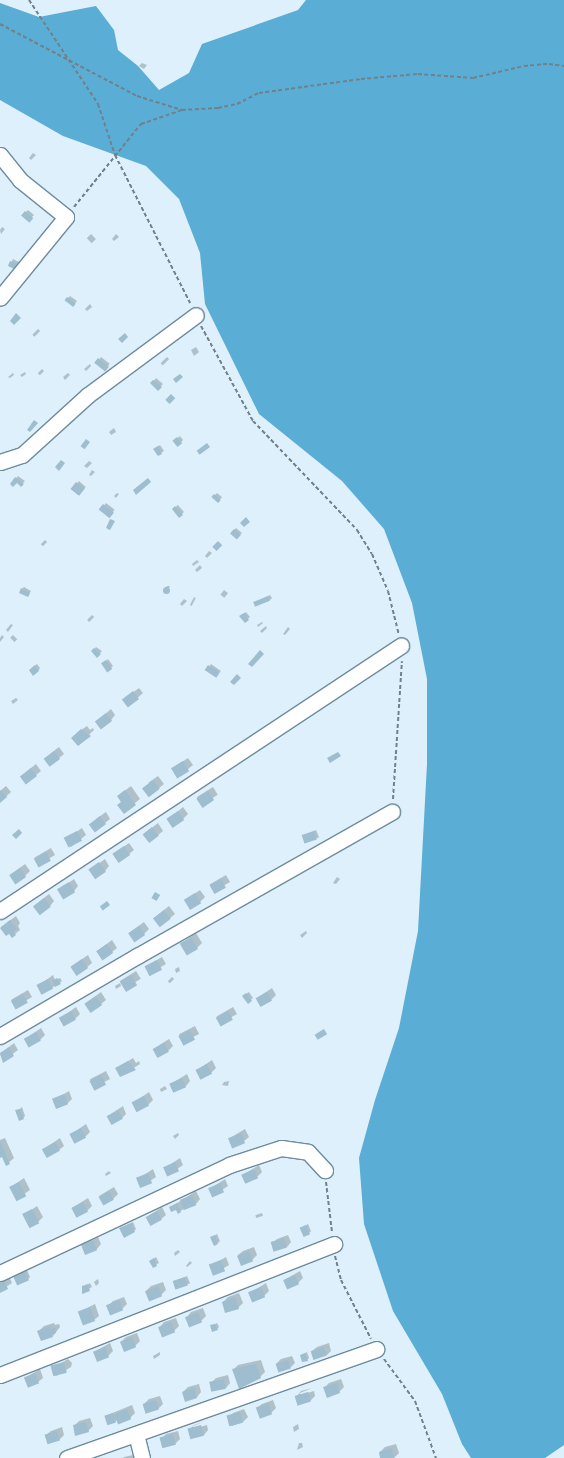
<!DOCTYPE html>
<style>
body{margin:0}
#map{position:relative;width:564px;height:1458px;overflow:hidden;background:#ddf0fb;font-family:Arial,sans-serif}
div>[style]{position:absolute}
.water>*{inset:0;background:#5aadd5}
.shadow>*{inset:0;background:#0003;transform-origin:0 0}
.building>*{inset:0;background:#9ebdcf;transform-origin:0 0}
.round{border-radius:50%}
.path>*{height:2px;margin-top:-1px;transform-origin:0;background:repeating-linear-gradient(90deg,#718189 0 4px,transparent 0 6.5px)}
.roads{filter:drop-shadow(1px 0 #6e8c9d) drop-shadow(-1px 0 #6e8c9d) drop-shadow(0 1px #6e8c9d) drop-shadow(0 -1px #6e8c9d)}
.minor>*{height:15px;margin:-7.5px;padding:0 7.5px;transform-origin:7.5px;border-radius:7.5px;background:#fff}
span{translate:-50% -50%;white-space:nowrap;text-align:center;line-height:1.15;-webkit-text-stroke:4.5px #ddf0fb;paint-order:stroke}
</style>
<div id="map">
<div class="water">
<i style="clip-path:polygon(306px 0,564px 0,564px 1445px,545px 1458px,471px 1458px,462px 1444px,442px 1394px,393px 1311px,364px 1224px,359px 1158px,375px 1100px,399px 1028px,418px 931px,427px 764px,427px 679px,412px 603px,384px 529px,342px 481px,259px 414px,205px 304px,200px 253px,179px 199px,146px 166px,63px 136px,0 100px,0 3px,39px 17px,96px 6px,114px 30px,118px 50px,138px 66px,159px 90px,189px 73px,202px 44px,298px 10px)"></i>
</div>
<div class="shadow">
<i style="clip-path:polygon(142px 63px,147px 65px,144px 69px,139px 66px)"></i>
<i style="clip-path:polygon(33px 153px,36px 155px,31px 160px,29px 158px)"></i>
<i style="clip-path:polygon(28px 210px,34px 215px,29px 220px,23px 215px)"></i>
<i style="clip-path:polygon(2px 227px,5px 229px,1px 234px,0 230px)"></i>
<i style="left:91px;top:234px;width:7px;height:6px;rotate:45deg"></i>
<i style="clip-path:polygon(116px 234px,119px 237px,114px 241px,112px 239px)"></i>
<i style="clip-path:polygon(13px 259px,19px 262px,18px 266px,9px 266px)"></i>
<i style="clip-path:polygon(70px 296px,77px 301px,73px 306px,66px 300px)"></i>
<i style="clip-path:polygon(90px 304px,92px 307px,87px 311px,85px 309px)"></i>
<i style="left:38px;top:329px;width:3px;height:8px;rotate:45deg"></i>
<i style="clip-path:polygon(196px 347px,199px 352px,194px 356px,191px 350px)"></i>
<i style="left:101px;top:357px;width:11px;height:8px;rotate:38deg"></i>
<i style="left:167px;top:357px;width:3px;height:9px;rotate:45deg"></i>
<i style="clip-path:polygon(90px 364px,91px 366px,86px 371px,84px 369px)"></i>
<i style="left:42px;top:369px;width:3px;height:6px;rotate:45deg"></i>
<i style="clip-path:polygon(25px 372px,26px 374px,22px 377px,20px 375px)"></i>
<i style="clip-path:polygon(13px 373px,14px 375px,10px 378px,8px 377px)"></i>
<i style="clip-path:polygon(68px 373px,70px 375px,65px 380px,63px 377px)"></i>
<i style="clip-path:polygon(156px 378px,163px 384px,158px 389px,152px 383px)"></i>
<i style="clip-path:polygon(114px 428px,116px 432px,111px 435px,109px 432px)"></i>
<i style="clip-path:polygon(180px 436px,183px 440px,179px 445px,175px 441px)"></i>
<i style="clip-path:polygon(160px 445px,164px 451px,158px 455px,157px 447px)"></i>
<i style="clip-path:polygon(89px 461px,92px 463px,87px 468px,84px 466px)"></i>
<i style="clip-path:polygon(92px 470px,95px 472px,91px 476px,89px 475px)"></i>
<i style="clip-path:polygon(18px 476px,25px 481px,21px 485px,16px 478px)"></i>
<i style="left:79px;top:481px;width:9px;height:11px;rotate:41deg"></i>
<i style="clip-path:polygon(117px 493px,119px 494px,116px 498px,114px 496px)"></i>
<i style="clip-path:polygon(217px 493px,222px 497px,218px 502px,213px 497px)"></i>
<i style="left:106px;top:503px;width:11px;height:9px;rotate:38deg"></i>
<i style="clip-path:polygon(178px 505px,184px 512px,180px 516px,173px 509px)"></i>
<i style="clip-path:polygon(236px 528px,242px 533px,237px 538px,232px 533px)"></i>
<i style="left:45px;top:540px;width:3px;height:6px;rotate:45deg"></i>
<i style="clip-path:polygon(209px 551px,212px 553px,207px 558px,205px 556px)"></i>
<i style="clip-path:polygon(197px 560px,199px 562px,193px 566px,192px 564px)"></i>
<i style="clip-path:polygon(200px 565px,202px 568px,197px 572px,195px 570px)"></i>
<i style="clip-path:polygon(167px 586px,170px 586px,166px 593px,163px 591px)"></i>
<i style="clip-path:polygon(24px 587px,31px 591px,28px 596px,22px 589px)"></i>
<i style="left:224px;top:590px;width:5px;height:6px;rotate:37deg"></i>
<i style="clip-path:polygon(270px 595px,272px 598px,270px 600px,255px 603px)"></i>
<i style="left:194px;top:597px;width:2px;height:9px;rotate:27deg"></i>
<i style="clip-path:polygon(184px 599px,187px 601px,182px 606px,180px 604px)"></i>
<i style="clip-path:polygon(246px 612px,250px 617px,245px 621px,243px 614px)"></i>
<i style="left:92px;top:615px;width:3px;height:7px;rotate:45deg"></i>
<i style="clip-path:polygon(262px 622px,263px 623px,258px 627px,257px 625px)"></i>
<i style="clip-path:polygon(11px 624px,13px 625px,8px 632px,6px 630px)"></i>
<i style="clip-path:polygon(266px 626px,267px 628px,262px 633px,260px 631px)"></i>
<i style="clip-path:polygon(288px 627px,290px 629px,285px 635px,283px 634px)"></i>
<i style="clip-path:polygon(2px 635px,4px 637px,0 642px,0 638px)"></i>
<i style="left:13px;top:635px;width:6px;height:4px;rotate:45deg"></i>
<i style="clip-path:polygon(96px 647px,102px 651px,97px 656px,93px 651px)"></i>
<i style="clip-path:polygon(108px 659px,113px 666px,111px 668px,103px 664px)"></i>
<i style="clip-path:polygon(37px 664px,40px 668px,39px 670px,32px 668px)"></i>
<i style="clip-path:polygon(211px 664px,221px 671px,218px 674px,207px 670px)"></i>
<i style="clip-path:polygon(139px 688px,143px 693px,128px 706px,128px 696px)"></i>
<i style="clip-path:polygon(16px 698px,18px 700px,13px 704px,11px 701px)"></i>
<i style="clip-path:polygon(111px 709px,115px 715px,111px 720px,97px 721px)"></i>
<i style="clip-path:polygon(87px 726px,90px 730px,93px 728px,94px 730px,78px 745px,77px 733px)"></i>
<i style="clip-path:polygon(59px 747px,64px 754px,59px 758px,50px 754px)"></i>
<i style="clip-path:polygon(188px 758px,193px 765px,178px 777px,177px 765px)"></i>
<i style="clip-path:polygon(36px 764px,41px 771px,36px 775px,26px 772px)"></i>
<i style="clip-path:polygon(158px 776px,164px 784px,159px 788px,148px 783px)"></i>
<i style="clip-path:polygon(6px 786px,11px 792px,0 802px,0 791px)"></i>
<i style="clip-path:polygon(131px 786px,140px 799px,124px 812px,123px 792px)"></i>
<i style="left:213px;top:787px;width:9px;height:19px;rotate:58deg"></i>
<i style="clip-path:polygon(183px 807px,188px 814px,183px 819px,169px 819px)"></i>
<i style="clip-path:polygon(106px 812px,110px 819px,105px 823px,96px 819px)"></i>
<i style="clip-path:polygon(158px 823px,163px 831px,158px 835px,144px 834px)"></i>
<i style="clip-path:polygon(82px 828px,86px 835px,71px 847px,66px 839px)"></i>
<i style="left:316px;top:830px;width:8px;height:14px;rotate:67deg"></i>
<i style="clip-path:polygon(129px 843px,134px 850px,129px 854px,119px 850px)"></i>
<i style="left:51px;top:848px;width:8px;height:19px;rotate:60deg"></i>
<i style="clip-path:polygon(105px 859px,109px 866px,105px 871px,90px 870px)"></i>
<i style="clip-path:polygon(25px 864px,30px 871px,25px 876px,10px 875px)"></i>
<i style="left:226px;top:875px;width:8px;height:19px;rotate:60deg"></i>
<i style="clip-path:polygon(337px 877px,340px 879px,336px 884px,333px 883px)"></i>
<i style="clip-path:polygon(74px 879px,78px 886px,74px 891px,59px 890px)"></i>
<i style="clip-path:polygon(200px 890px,205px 897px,200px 902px,185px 900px)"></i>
<i style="clip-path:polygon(49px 894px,54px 901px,50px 906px,34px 906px)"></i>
<i style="clip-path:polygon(169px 906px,175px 914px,170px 918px,154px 918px)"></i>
<i style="clip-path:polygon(16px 916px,20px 923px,18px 926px,20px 930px,15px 934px,1px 927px)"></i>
<i style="clip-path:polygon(144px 922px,149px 929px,144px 934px,129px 933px)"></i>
<i style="clip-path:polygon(306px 931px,307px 933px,302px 938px,300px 935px)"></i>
<i style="clip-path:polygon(196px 933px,202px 943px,197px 948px,181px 944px)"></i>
<i style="clip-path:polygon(112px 940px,117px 948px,112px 952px,97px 951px)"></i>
<i style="clip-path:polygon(88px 955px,92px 963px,87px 967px,72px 966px)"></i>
<i style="left:162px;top:957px;width:8px;height:19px;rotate:60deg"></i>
<i style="clip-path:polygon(179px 967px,180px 971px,176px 973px,175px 969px)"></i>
<i style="left:136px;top:971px;width:9px;height:19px;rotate:58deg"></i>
<i style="clip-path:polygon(53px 975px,55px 980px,60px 978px,62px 981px,43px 994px,38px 986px)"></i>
<i style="left:172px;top:977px;width:3px;height:6px;rotate:45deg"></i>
<i style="clip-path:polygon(120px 983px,121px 986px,116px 989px,115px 986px)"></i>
<i style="clip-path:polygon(272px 988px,276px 995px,271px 1000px,257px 998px)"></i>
<i style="left:28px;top:990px;width:8px;height:19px;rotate:60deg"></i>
<i style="clip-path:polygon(101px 992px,106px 1000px,101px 1004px,86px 1003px)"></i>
<i style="clip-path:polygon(249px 992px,253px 998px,248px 1002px,246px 994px)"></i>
<i style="clip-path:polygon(76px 1007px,80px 1014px,75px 1019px,61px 1018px)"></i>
<i style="left:233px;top:1007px;width:8px;height:19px;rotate:60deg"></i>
<i style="left:195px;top:1026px;width:9px;height:18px;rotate:63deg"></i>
<i style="clip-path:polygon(41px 1028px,45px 1035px,40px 1040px,25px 1039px)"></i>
<i style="clip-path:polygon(169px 1039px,173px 1046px,168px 1051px,153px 1049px)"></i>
<i style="clip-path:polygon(14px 1043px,18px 1050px,3px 1061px,0 1054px)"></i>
<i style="clip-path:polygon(133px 1058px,136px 1063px,139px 1061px,140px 1064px,121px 1076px,117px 1068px)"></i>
<i style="clip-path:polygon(212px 1060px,216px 1068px,211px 1073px,197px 1070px)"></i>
<i style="left:106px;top:1071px;width:9px;height:18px;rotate:63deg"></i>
<i style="clip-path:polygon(187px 1074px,190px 1081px,186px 1086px,171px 1084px)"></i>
<i style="clip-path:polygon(229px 1081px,228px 1086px,222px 1085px,224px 1082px)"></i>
<i style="clip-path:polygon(165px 1086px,167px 1089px,161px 1092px,160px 1089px)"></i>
<i style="clip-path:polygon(69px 1091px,72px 1099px,68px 1103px,54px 1100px)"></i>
<i style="clip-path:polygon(149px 1092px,153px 1100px,148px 1105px,133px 1103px)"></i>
<i style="clip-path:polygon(123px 1106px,126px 1114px,122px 1118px,108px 1116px)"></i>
<i style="clip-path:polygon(22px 1107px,25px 1116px,23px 1118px,17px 1111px)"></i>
<i style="clip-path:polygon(86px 1124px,90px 1132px,85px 1137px,70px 1135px)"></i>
<i style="clip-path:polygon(245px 1129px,249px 1137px,244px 1141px,230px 1138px)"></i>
<i style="clip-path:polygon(178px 1133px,179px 1135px,175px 1139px,173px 1136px)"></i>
<i style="clip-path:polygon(5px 1138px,14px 1158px,7px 1164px,3px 1155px,0 1156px,0 1140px)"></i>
<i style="clip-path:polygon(60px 1138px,64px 1146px,59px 1150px,44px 1149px)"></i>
<i style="clip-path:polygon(180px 1158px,183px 1165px,168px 1175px,165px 1168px)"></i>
<i style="clip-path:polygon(259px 1165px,262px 1172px,257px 1177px,243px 1175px)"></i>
<i style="clip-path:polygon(153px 1169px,156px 1177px,141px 1187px,138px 1179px)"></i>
<i style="clip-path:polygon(109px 1171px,111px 1173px,106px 1176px,105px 1174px)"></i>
<i style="clip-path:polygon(24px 1178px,30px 1190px,17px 1199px,11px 1187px)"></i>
<i style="clip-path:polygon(225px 1179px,228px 1186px,213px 1196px,210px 1189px)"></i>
<i style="clip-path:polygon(114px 1187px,118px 1194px,113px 1199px,99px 1196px)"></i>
<i style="clip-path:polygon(196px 1191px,200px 1199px,196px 1204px,180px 1211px,171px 1207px)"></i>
<i style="clip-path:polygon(88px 1198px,92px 1206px,87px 1211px,72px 1208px)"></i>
<i style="clip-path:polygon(37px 1206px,43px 1217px,38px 1222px,24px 1215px)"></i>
<i style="clip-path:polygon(162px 1207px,166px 1215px,161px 1219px,147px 1217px)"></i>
<i style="left:262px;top:1213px;width:3px;height:7px;rotate:72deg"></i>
<i style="clip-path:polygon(133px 1222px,136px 1229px,134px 1231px,123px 1227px)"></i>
<i style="clip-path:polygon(308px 1224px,311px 1231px,309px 1233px,301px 1228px)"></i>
<i style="clip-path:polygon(217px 1234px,220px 1241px,218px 1243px,212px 1237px)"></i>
<i style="clip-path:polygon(288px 1235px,291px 1242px,287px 1247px,272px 1244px,277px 1239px)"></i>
<i style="clip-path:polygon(98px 1237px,101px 1244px,97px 1249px,82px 1246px)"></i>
<i style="clip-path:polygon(254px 1247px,257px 1255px,252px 1260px,238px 1255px,243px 1251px)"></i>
<i style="clip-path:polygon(178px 1250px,180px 1252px,175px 1256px,174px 1253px)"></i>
<i style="clip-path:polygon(156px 1257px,159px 1263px,153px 1266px,153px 1259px)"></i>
<i style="clip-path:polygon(226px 1257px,229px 1265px,214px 1274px,210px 1266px)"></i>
<i style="clip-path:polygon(190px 1261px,192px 1263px,187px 1267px,186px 1266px)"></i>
<i style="clip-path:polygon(27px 1270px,30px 1277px,28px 1279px,15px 1276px)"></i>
<i style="clip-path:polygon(300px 1271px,303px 1278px,298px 1283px,284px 1280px)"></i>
<i style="clip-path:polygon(9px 1276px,12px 1283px,0 1291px,0 1281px)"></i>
<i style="left:187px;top:1276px;width:8px;height:14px;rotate:67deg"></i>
<i style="clip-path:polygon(98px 1279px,99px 1283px,96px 1286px,94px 1282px)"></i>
<i style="clip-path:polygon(163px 1282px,166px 1290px,161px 1295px,146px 1291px,151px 1286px)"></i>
<i style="clip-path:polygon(90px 1283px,92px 1287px,83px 1292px,84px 1287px)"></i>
<i style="clip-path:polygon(266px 1283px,269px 1291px,264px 1296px,250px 1293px)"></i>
<i style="clip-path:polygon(239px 1293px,243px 1303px,238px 1308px,223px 1302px,228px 1297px)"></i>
<i style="clip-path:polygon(124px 1297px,127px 1304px,122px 1309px,108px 1306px,113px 1301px)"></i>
<i style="clip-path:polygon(95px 1304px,99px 1316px,94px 1320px,79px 1312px)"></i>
<i style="clip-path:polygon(203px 1308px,206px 1316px,201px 1321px,187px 1317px,191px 1312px)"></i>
<i style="clip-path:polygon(176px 1318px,179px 1326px,174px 1331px,160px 1327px,164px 1322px)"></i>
<i style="clip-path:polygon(54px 1323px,55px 1325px,59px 1324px,60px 1327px,53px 1336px,39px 1331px,44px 1326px)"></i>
<i style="clip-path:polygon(217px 1323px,219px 1327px,217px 1329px,211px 1326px)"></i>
<i style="clip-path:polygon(137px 1333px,140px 1341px,135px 1346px,121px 1342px,126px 1337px)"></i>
<i style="clip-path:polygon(110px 1343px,113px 1351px,108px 1356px,94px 1352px)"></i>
<i style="clip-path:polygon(329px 1343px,331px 1351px,327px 1355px,312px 1351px,317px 1347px)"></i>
<i style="clip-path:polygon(160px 1352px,160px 1355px,154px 1359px,153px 1356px)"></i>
<i style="clip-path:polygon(307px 1352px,309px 1358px,307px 1360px,302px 1355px)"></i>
<i style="clip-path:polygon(292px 1356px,295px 1363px,290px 1368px,276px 1364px,281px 1359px)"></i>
<i style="clip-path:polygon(68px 1359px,72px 1363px,71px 1367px,56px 1376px,53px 1368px)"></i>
<i style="clip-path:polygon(261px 1360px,265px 1372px,260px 1377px,233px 1370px,238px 1365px)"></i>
<i style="clip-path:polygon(40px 1369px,43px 1378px,38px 1382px,25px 1378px)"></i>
<i style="clip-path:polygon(228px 1375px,230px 1383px,226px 1388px,211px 1383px,216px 1378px)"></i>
<i style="clip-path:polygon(341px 1379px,344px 1387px,339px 1392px,325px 1387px,329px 1383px)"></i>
<i style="clip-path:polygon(199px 1384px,201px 1392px,197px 1397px,185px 1400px,183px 1392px,188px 1387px)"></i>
<i style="clip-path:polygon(312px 1388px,300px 1393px,300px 1395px,314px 1391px,315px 1396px,310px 1401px,297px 1396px,301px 1391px)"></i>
<i style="clip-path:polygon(160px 1396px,163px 1404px,158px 1409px,144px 1404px,149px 1399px)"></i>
<i style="clip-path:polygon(273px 1400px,276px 1408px,271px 1413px,257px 1408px,262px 1404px)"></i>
<i style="clip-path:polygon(132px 1405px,135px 1413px,130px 1418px,118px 1419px,115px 1422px,105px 1416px)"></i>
<i style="clip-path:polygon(244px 1409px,248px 1417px,243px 1422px,232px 1426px,229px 1417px,233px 1413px)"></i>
<i style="clip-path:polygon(90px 1418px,93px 1426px,88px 1431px,74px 1426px,79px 1421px)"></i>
<i style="clip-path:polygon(206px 1421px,193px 1426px,193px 1429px,207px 1425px,208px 1430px,204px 1435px,192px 1438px,189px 1430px,194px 1425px)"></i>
<i style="clip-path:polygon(298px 1424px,299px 1429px,294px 1432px,293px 1427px)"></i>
<i style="clip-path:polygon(62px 1427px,64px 1435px,59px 1440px,46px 1435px,51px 1431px)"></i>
<i style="clip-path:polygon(178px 1431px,180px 1439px,175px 1444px,161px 1439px,166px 1434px)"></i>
<i style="clip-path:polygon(299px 1443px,302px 1443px,303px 1447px,297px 1450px)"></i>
<i style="clip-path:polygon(396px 1444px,399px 1453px,394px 1458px,382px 1458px,380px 1452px,385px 1447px)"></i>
<i style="clip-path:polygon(133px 1455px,134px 1458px,123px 1458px,124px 1457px)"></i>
</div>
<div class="building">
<i style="left:25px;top:211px;width:11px;height:6px;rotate:41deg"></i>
<i style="clip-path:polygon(10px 261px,18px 264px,16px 270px,8px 266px)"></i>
<i style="left:67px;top:297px;width:11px;height:4px;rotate:38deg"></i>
<i style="clip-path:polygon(16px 313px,21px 318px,14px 325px,10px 321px)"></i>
<i style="clip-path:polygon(125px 333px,128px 337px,122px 343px,118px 339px)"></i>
<i style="left:98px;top:358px;width:14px;height:6px;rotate:39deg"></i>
<i style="clip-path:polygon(180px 374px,183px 377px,176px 383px,173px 379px)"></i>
<i style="clip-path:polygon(153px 380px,162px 387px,158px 391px,150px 383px)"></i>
<i style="left:171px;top:394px;width:6px;height:8px;rotate:45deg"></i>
<i style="clip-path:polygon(34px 420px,38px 423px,30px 432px,27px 430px)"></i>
<i style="left:177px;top:437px;width:8px;height:6px;rotate:50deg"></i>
<i style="left:86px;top:439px;width:5px;height:9px;rotate:37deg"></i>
<i style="left:207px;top:443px;width:5px;height:13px;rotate:53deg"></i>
<i style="clip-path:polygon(158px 446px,162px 454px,158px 456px,153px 449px)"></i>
<i style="clip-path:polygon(61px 460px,65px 463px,59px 471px,55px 467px)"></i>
<i style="clip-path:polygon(15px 477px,24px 484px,21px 487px,17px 483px,13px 487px,10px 484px)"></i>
<i style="clip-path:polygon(148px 478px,151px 482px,136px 495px,133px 490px)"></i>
<i style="left:76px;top:482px;width:11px;height:9px;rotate:38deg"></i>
<i style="left:214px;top:494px;width:9px;height:4px;rotate:41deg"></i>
<i style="left:103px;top:504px;width:14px;height:7px;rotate:39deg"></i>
<i style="clip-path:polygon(175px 506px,183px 515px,179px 518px,172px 509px)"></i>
<i style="clip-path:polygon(246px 517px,250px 522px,244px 527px,240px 523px)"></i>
<i style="clip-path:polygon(110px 519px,115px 521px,110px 530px,106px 528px)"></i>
<i style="left:234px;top:529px;width:9px;height:6px;rotate:41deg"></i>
<i style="left:218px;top:541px;width:6px;height:8px;rotate:45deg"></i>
<i class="round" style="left:162.5px;top:586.5px;width:7px;height:7px"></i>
<i style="clip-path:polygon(21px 588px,30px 593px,28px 597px,19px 593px)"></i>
<i style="left:268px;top:596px;width:5px;height:16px;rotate:68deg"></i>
<i style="clip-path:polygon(244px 613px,249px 620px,245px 623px,239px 616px)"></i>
<i style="clip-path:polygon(94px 648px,101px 654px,97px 658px,91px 651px)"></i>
<i style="clip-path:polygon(260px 650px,264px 654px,252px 667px,248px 664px)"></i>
<i style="left:106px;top:660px;width:11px;height:6px;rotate:56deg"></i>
<i style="clip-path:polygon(35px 665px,39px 671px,33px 676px,29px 670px)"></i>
<i style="left:208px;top:665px;width:14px;height:6px;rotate:34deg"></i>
<i style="clip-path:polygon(237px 674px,241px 678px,234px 685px,230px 682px)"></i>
<i style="left:133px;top:691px;width:10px;height:14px;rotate:53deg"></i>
<i style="left:106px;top:713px;width:10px;height:14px;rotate:53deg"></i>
<i style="clip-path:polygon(81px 729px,91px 736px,78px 746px,71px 738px)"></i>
<i style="left:54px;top:751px;width:10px;height:13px;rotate:53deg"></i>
<i style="clip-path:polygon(338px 752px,341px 756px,330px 763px,327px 758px)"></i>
<i style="left:183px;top:761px;width:12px;height:14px;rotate:59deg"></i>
<i style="left:31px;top:768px;width:10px;height:14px;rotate:53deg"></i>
<i style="left:153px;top:780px;width:11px;height:14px;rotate:52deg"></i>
<i style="clip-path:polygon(1px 790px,7px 797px,0 803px,0 791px)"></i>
<i style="clip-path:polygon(125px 790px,136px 805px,124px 814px,117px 805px,121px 802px,117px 796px)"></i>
<i style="left:208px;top:791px;width:11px;height:14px;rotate:56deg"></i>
<i style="left:178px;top:811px;width:11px;height:14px;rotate:56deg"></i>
<i style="left:100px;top:816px;width:10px;height:14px;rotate:53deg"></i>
<i style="left:152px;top:827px;width:11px;height:12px;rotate:52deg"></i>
<i style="clip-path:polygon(19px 829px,22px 833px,16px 839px,12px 835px)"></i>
<i style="left:77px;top:831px;width:11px;height:15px;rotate:63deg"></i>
<i style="left:314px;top:831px;width:9px;height:13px;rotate:72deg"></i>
<i style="left:124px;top:846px;width:11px;height:14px;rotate:56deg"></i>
<i style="left:46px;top:852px;width:10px;height:14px;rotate:61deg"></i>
<i style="left:99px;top:862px;width:12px;height:13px;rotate:55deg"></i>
<i style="left:20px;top:868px;width:11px;height:13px;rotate:56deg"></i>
<i style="left:221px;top:879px;width:10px;height:13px;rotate:61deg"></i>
<i style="left:69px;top:882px;width:12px;height:14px;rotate:59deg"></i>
<i style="left:155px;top:892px;width:6px;height:7px;rotate:31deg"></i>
<i style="left:195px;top:893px;width:12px;height:13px;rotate:59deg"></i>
<i style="left:44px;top:898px;width:11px;height:14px;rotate:52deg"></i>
<i style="left:107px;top:901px;width:5px;height:9px;rotate:53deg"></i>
<i style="left:164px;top:910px;width:11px;height:14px;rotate:52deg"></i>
<i style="clip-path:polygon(10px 920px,17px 929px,13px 931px,16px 935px,12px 938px,9px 934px,6px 936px,0 928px)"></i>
<i style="left:139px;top:926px;width:11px;height:13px;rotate:56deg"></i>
<i style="left:191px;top:937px;width:14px;height:13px;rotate:60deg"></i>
<i style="left:107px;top:944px;width:11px;height:13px;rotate:56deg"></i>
<i style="left:82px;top:959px;width:11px;height:14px;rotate:56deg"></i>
<i style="left:157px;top:960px;width:11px;height:14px;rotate:63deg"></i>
<i style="left:131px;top:975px;width:12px;height:13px;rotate:59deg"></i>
<i style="clip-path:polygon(57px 978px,61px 984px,55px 987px,52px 981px)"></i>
<i style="left:48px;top:979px;width:11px;height:13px;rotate:63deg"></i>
<i style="left:267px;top:992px;width:10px;height:13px;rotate:61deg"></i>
<i style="left:246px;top:993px;width:10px;height:5px;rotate:53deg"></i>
<i style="left:23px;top:994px;width:10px;height:14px;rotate:61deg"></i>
<i style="left:96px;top:996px;width:11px;height:14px;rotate:56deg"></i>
<i style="left:71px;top:1011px;width:10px;height:14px;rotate:61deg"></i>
<i style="left:228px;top:1011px;width:10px;height:14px;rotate:61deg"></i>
<i style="left:324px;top:1029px;width:6px;height:11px;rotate:59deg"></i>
<i style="left:190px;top:1030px;width:11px;height:13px;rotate:63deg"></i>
<i style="left:36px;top:1032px;width:10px;height:14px;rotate:61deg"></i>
<i style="left:164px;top:1043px;width:10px;height:13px;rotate:61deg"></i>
<i style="clip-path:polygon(9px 1047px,14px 1056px,3px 1063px,0 1053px)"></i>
<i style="clip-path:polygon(128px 1061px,136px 1070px,120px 1077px,115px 1068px)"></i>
<i style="left:207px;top:1064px;width:11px;height:13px;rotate:63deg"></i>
<i style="left:101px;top:1075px;width:11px;height:13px;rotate:63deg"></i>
<i style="left:182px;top:1078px;width:10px;height:14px;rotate:66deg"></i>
<i style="left:64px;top:1094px;width:11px;height:13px;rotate:68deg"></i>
<i style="left:144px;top:1096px;width:11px;height:14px;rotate:63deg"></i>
<i style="clip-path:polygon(20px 1109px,24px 1119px,19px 1121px,15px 1110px)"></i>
<i style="left:118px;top:1110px;width:10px;height:13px;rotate:61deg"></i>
<i style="left:81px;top:1128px;width:11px;height:13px;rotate:63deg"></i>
<i style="left:241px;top:1133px;width:11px;height:14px;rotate:68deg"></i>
<i style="clip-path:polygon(0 1141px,10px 1164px,6px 1166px,2px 1157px,0 1158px)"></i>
<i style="left:55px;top:1142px;width:10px;height:15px;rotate:61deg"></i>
<i style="left:175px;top:1162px;width:10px;height:13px;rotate:66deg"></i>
<i style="left:254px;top:1169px;width:10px;height:14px;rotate:66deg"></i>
<i style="left:148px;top:1173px;width:11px;height:13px;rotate:68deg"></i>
<i style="left:19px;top:1182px;width:16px;height:11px;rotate:63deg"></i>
<i style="left:220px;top:1183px;width:10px;height:13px;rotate:66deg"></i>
<i style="left:109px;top:1191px;width:10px;height:12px;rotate:61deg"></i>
<i style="left:192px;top:1195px;width:11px;height:13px;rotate:68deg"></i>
<i style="left:83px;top:1202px;width:11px;height:13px;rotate:63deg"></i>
<i style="clip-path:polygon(177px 1203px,181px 1212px,178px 1214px,176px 1210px,171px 1212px,169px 1207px)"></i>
<i style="left:32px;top:1209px;width:16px;height:11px;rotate:63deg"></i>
<i style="left:157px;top:1211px;width:10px;height:13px;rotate:61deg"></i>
<i style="clip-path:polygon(131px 1223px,135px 1232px,124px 1238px,119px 1228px)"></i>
<i style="left:306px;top:1225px;width:10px;height:7px;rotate:66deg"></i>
<i style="clip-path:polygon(215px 1235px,218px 1244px,214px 1246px,210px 1237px)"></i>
<i style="left:284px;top:1238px;width:10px;height:14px;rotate:73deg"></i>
<i style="left:93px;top:1240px;width:11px;height:13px;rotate:68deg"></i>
<i style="left:249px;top:1251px;width:11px;height:13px;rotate:68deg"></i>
<i style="clip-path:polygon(154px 1258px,157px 1266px,153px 1268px,149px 1261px)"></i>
<i style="left:221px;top:1260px;width:12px;height:13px;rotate:70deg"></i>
<i style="left:25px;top:1271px;width:10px;height:13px;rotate:66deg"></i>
<i style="left:295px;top:1275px;width:10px;height:13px;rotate:66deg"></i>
<i style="left:185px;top:1277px;width:9px;height:13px;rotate:72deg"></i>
<i style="clip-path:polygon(4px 1280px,8px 1289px,0 1293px,0 1282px)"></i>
<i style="clip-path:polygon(88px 1284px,90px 1291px,82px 1294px,82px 1286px)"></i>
<i style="left:158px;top:1286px;width:11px;height:14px;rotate:68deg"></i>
<i style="left:261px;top:1287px;width:11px;height:14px;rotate:68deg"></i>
<i style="clip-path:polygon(235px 1297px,239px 1309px,225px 1313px,222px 1302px)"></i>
<i style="left:119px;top:1300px;width:11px;height:14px;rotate:68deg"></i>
<i style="left:90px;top:1307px;width:15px;height:13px;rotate:70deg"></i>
<i style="left:198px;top:1312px;width:11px;height:14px;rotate:68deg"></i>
<i style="left:171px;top:1322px;width:11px;height:14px;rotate:68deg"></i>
<i style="clip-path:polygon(215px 1324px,218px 1330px,212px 1332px,210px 1325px)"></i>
<i style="clip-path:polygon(50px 1326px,50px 1329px,55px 1328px,56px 1333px,52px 1334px,53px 1337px,41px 1341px,37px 1331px)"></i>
<i style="left:132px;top:1337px;width:11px;height:13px;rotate:68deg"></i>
<i style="left:105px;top:1347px;width:11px;height:13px;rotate:68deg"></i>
<i style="left:324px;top:1347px;width:9px;height:14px;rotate:72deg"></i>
<i style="clip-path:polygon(305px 1353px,308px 1361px,302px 1362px,300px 1355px)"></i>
<i style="left:288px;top:1360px;width:9px;height:13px;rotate:72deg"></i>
<i style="left:64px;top:1362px;width:11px;height:14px;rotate:75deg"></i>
<i style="clip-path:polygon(256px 1364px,261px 1378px,239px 1389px,232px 1369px)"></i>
<i style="left:35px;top:1373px;width:11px;height:12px;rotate:68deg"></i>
<i style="left:224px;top:1379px;width:10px;height:15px;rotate:79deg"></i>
<i style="clip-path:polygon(337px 1383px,340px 1393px,327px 1398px,323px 1387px)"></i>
<i style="clip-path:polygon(194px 1387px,197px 1398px,185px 1402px,182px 1392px)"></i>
<i style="left:308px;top:1392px;width:10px;height:14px;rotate:73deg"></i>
<i style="left:156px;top:1400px;width:10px;height:14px;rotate:73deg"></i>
<i style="left:268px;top:1403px;width:12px;height:13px;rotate:70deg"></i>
<i style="left:127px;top:1409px;width:11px;height:14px;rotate:68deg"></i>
<i style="left:240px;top:1412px;width:11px;height:14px;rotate:75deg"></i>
<i style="left:113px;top:1413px;width:10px;height:9px;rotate:73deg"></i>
<i style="clip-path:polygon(86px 1422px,89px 1432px,75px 1436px,73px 1425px)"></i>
<i style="left:201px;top:1425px;width:11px;height:14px;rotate:75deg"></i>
<i style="left:57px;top:1431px;width:10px;height:13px;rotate:73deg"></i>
<i style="left:173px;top:1434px;width:11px;height:14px;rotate:75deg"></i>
<i style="clip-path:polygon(392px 1448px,394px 1458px,380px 1458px,379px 1452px)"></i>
</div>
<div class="path">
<i style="left:29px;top:0;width:125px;rotate:56.4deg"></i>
<i style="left:98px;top:104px;width:54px;rotate:71.6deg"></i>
<i style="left:115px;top:155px;width:166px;rotate:63.1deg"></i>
<i style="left:0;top:24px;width:155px;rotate:27.7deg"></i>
<i style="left:137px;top:96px;width:47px;rotate:17.3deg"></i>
<i style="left:182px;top:110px;width:36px;rotate:-3deg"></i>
<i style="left:218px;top:108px;width:19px;rotate:-12deg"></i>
<i style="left:237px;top:104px;width:25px;rotate:-27deg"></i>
<i style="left:259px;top:93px;width:103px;rotate:-7.8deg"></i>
<i style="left:361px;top:79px;width:57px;rotate:-5deg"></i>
<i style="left:418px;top:74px;width:55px;rotate:4.2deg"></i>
<i style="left:473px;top:78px;width:52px;rotate:-13.2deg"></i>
<i style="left:524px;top:66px;width:25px;rotate:-5deg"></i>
<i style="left:549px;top:64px;width:15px;rotate:8deg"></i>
<i style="left:74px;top:207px;width:107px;rotate:-51.1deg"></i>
<i style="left:141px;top:124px;width:43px;rotate:-18.9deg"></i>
<i style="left:201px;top:326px;width:108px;rotate:61.3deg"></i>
<i style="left:253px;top:421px;width:151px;rotate:46.3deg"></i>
<i style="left:357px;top:530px;width:28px;rotate:58deg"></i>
<i style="left:372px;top:554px;width:40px;rotate:66.6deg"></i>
<i style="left:388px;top:591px;width:45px;rotate:76deg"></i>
<i style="left:393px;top:799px;width:138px;rotate:-86.3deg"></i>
<i style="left:326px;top:1182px;width:50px;rotate:83.2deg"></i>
<i style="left:335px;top:1256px;width:25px;rotate:76deg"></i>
<i style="left:341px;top:1280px;width:66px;rotate:63deg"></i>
<i style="left:384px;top:1359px;width:52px;rotate:53.6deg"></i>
<i style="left:415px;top:1401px;width:61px;rotate:69.8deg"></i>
</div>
<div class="roads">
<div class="minor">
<i style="left:0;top:155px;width:32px;rotate:51deg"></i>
<i style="left:20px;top:180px;width:59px;rotate:38.8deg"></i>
<i style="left:66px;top:217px;width:104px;rotate:129.2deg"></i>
<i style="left:0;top:462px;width:23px;rotate:-18deg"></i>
<i style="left:22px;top:455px;width:89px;rotate:-42.3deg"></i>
<i style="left:88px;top:395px;width:134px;rotate:-36.5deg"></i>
<i style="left:0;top:911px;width:481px;rotate:-33.5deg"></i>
<i style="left:0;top:1036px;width:159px;rotate:-30.3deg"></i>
<i style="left:137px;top:956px;width:293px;rotate:-29.5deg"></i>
<i style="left:0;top:1273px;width:253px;rotate:-25.2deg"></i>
<i style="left:229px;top:1165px;width:55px;rotate:-18.1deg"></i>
<i style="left:281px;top:1148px;width:27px;rotate:8deg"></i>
<i style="left:308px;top:1152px;width:25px;rotate:47deg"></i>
<i style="left:0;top:1375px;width:359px;rotate:-21.4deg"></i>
<i style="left:136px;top:1434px;width:25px;rotate:76deg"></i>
<i style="left:67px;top:1458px;width:328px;rotate:-19.4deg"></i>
</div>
</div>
</div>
